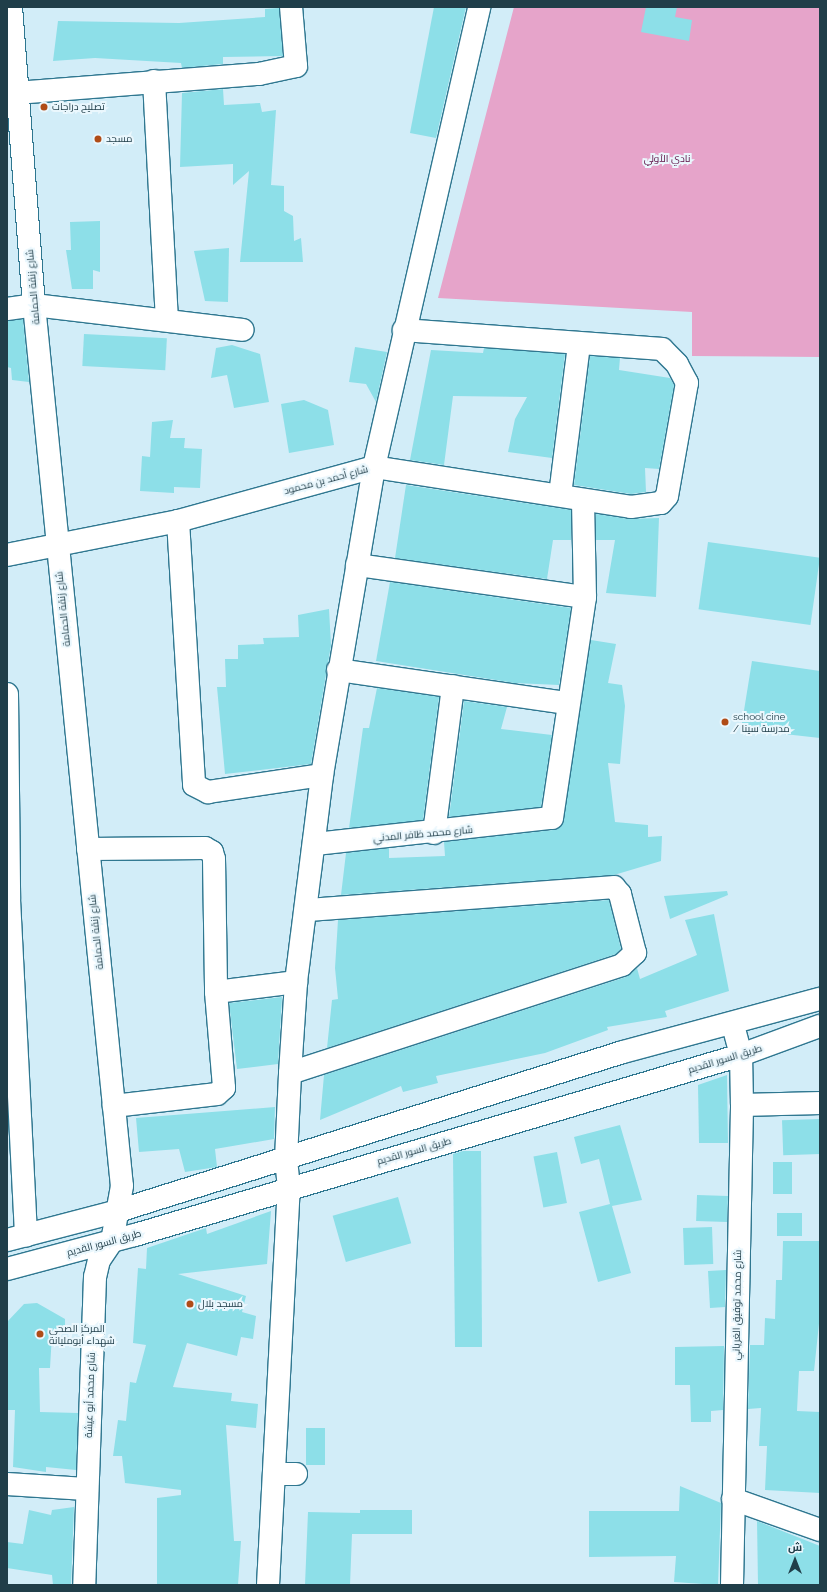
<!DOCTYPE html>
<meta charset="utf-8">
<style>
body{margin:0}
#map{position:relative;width:827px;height:1592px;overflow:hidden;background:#d2edf8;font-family:Raleway,Cairo,sans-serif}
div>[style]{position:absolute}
.green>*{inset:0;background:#e6a4ca}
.building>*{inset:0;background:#8ddfe8;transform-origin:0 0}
.roads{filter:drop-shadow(1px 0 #2f7790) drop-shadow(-1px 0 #2f7790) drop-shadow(0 1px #2f7790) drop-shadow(0 -1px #2f7790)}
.street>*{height:22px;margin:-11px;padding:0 11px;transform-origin:11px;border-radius:11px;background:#fff}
.secondary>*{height:22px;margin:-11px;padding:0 11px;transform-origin:11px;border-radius:11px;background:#fff}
.dots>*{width:11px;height:11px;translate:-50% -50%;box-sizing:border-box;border:2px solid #eaf7fd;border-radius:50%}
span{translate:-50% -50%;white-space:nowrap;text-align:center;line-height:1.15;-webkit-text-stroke:4px #eaf7fd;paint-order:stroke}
.poi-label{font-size:10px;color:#203e49}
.left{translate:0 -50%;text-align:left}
.park-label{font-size:10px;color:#5b0d42}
.street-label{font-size:10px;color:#203e49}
.frame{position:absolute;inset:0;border:8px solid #203e49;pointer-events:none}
.north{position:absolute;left:775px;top:1540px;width:40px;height:40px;-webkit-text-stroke:3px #eaf7fd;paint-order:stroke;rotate:0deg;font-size:11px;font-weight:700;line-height:16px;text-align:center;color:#203e49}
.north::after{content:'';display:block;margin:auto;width:14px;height:18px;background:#203e49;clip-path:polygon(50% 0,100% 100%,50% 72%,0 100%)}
</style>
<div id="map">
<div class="green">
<i style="clip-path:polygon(514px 7px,820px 7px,820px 357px,692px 356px,692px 312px,438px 298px)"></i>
</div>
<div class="building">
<i style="clip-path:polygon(434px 7px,466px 7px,436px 138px,410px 133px)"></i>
<i style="clip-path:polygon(646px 7px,677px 7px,675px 17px,692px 20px,689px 41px,641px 32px)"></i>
<i style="clip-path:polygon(279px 8px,283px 56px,223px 57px,223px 64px,182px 68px,181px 63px,95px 58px,53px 61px,58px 21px,179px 23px,265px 17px,265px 9px)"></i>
<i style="clip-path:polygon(223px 89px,224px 105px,260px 103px,262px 112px,276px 110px,271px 185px,284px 186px,284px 211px,293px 216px,294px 241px,301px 238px,303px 262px,240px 262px,249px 171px,233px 185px,233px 164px,180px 167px,182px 93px)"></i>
<i style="clip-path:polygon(100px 221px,100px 272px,93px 270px,93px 289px,72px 289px,66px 250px,71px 250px,70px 222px)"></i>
<i style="clip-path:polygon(229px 248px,228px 302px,205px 301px,194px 251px)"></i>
<i style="clip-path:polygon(23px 319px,29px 382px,12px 380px,11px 368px,7px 367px,7px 321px)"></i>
<i style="left:84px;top:334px;width:83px;height:32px;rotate:3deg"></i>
<i style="clip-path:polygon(232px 345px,260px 354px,269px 402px,234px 408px,227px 375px,211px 378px,216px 348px)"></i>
<i style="clip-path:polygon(355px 347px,387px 352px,376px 402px,366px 384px,349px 382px)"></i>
<i style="clip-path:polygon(484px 348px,565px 354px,552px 458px,508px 452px,515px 419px,527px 397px,453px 396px,444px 465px,410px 460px,431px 350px,483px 353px)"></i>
<i style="clip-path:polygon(590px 356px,620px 358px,619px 370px,670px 378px,674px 385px,659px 469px,645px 468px,646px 492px,631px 494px,574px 485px)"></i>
<i style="clip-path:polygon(304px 400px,328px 410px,334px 445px,289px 453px,281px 404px)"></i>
<i style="clip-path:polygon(173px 420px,170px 438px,185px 438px,184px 448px,202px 449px,200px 488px,174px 487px,174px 493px,140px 491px,142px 456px,150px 457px,152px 422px)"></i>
<i style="clip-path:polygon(406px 485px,571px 510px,571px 540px,553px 540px,547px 579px,395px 558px)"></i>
<i style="clip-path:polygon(596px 514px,629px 519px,659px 518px,656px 597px,606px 593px,615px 540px,596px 540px)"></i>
<i style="left:708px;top:542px;width:113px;height:68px;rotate:8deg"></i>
<i style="clip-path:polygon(390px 582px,571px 608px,559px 685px,514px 683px,376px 661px)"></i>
<i style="clip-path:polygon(329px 609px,331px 645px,311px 764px,225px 774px,217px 687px,226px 687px,225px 659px,238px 659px,238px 645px,264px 644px,263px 638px,299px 637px,298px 615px)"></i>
<i style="clip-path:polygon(591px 640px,616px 644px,608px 683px,622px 685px,625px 706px,620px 764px,608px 763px,615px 822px,648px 825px,648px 837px,662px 836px,661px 861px,614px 875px,341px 895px,346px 853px,389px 848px,389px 858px,445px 856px,444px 842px,553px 830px,562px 825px)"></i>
<i style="clip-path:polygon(752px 661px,820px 671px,820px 738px,741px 729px)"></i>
<i style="clip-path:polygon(377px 688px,439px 697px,423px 820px,349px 828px,363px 728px,369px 728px)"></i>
<i style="clip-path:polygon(464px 701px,507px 707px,501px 729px,552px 735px,541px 807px,449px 817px)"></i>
<i style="clip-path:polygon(727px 891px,728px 895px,670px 919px,664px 896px)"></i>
<i style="clip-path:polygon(609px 900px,621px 949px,616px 954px,327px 1048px,332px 1000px,338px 999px,335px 968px,338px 920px)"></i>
<i style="clip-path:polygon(714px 914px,729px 991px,665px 1011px,667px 1017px,607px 1027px,608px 1030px,545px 1053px,436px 1076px,438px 1083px,403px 1092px,401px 1086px,320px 1120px,324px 1075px,626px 977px,637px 968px,640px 979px,697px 955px,685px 920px)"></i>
<i style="clip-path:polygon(282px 997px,278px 1064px,237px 1069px,229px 1003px)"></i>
<i style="clip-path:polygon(727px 1075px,728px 1143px,699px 1143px,698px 1085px)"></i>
<i style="clip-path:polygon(275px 1107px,274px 1139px,215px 1149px,217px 1167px,185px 1172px,179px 1149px,139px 1152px,136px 1118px)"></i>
<i style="left:819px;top:1119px;width:35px;height:37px;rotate:88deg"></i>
<i style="clip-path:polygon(620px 1125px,642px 1200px,612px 1206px,631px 1273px,598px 1282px,579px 1212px,610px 1204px,599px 1159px,581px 1164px,574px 1137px)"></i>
<i style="clip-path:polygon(463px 1151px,481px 1151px,482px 1347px,455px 1347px,453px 1154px)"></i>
<i style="left:557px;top:1152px;width:52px;height:24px;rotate:79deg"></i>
<i style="left:773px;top:1162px;width:19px;height:32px"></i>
<i style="left:728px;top:1196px;width:26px;height:31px;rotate:92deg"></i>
<i style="left:398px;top:1197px;width:48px;height:68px;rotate:74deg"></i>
<i style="clip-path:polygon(271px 1211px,267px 1264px,178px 1274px,246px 1296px,242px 1312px,256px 1316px,253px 1339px,241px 1337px,237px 1356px,187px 1343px,173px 1387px,232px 1393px,231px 1401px,258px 1404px,256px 1428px,226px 1425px,234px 1541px,241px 1541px,238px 1585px,157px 1585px,157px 1498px,181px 1495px,181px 1490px,125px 1483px,122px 1456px,113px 1456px,118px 1420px,126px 1421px,130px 1382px,136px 1383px,146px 1345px,133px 1343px,138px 1268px,146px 1269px,147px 1248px,206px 1228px,207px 1234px)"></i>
<i style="left:777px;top:1213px;width:25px;height:23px"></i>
<i style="left:712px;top:1227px;width:37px;height:29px;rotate:88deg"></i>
<i style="clip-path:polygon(783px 1241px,820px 1241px,820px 1314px,814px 1371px,799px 1371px,797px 1411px,820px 1412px,820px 1493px,765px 1490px,767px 1446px,759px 1446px,761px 1408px,748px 1409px,750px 1345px,764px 1345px,765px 1318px,775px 1319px,776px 1280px,782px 1280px)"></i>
<i style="clip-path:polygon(726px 1270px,725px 1307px,710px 1308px,708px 1271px)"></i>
<i style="clip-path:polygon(37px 1303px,65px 1319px,65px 1334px,52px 1334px,50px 1368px,39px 1368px,40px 1412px,78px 1413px,76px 1470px,46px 1467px,46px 1472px,13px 1467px,15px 1410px,7px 1410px,7px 1322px,24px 1304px)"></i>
<i style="clip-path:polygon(724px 1346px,723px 1410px,711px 1411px,711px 1422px,691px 1422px,690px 1385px,675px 1385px,675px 1347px)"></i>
<i style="left:306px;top:1428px;width:19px;height:37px"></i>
<i style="clip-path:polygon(680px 1486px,721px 1503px,718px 1585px,674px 1582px,676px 1556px,589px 1557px,589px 1511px,679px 1511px)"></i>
<i style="clip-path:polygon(74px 1507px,71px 1585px,53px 1585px,52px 1575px,7px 1568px,7px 1542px,23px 1544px,29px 1510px,51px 1515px,52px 1510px)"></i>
<i style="clip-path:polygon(360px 1510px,412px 1510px,412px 1534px,352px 1534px,350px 1585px,305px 1585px,308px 1512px,360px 1513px)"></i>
<i style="clip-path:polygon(757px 1521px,820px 1546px,820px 1585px,758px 1585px)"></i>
</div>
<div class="roads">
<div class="street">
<i style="left:11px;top:7px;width:299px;rotate:85.6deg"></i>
<i style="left:34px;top:305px;width:885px;rotate:84.3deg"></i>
<i style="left:122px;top:1186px;width:56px;rotate:100.3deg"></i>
<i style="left:112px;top:1241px;width:23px;rotate:124deg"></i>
<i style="left:99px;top:1260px;width:17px;rotate:103deg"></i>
<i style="left:95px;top:1277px;width:308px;rotate:92deg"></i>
<i style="left:154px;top:81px;width:238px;rotate:86.9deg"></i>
<i style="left:16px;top:93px;width:244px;rotate:-4.5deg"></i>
<i style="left:259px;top:74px;width:38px;rotate:-12deg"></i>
<i style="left:296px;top:66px;width:59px;rotate:-94.8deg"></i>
<i style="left:7px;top:309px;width:27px;rotate:-8deg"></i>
<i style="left:34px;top:305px;width:210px;rotate:6.8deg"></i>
<i style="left:560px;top:495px;width:151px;rotate:-82.8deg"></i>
<i style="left:178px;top:521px;width:264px;rotate:86.5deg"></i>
<i style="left:194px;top:785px;width:16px;rotate:27deg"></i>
<i style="left:208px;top:792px;width:115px;rotate:-8.5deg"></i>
<i style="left:7px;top:555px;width:174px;rotate:-11.2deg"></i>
<i style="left:178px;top:521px;width:203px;rotate:-15.4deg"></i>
<i style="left:374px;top:467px;width:260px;rotate:8.8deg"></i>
<i style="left:631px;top:507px;width:30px;rotate:-8deg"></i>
<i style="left:661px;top:503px;width:9px;rotate:-49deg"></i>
<i style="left:667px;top:496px;width:115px;rotate:-80deg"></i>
<i style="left:687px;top:383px;width:21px;rotate:-118deg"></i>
<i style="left:677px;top:364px;width:21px;rotate:-135deg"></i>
<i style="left:662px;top:349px;width:259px;rotate:-175.8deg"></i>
<i style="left:357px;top:565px;width:230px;rotate:8deg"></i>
<i style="left:338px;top:670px;width:231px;rotate:8.2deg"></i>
<i style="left:7px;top:694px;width:205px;rotate:89.4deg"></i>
<i style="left:9px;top:899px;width:337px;rotate:87.1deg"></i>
<i style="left:434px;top:833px;width:148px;rotate:-82.6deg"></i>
<i style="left:315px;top:844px;width:238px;rotate:-6.3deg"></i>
<i style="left:552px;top:818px;width:223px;rotate:-81.5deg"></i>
<i style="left:585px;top:597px;width:95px;rotate:-91.2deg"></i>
<i style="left:88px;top:849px;width:117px;rotate:-0.5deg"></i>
<i style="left:205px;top:848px;width:8px;rotate:30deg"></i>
<i style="left:212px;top:852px;width:7px;rotate:74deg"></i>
<i style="left:214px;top:859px;width:133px;rotate:89.1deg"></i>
<i style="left:216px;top:992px;width:96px;rotate:85.2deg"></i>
<i style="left:224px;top:1088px;width:9px;rotate:139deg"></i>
<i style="left:217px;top:1094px;width:104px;rotate:173.4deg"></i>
<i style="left:216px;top:992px;width:81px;rotate:-7.1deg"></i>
<i style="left:290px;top:1073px;width:349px;rotate:-18deg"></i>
<i style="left:622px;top:965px;width:18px;rotate:-43deg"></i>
<i style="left:635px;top:953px;width:61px;rotate:-104.3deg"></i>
<i style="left:620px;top:894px;width:9px;rotate:-131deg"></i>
<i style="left:614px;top:887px;width:309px;rotate:175.7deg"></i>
<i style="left:742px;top:1105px;width:78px;rotate:-1.5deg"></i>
<i style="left:274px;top:1474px;width:22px"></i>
<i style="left:7px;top:1484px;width:79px;rotate:3.6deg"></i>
<i style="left:733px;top:1499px;width:92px;rotate:19.6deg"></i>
<i style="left:268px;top:1585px;width:398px;rotate:-87deg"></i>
<i style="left:289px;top:1188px;width:29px;rotate:-96deg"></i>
<i style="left:286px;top:1159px;width:86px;rotate:-87.3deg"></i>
<i style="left:290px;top:1073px;width:91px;rotate:-86.2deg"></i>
<i style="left:296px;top:982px;width:209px;rotate:-82.8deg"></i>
<i style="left:322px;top:775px;width:312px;rotate:-80.4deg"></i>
<i style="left:374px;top:467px;width:472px;rotate:-77.1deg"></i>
<i style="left:732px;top:1585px;width:480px;rotate:-88.8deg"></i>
<i style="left:742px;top:1105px;width:50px;rotate:-91.1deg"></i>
<i style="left:741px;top:1055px;width:31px;rotate:-105deg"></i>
</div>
<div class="secondary">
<i style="left:7px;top:1240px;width:115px;rotate:-14.6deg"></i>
<i style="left:118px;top:1211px;width:529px;rotate:-17.48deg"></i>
<i style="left:623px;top:1052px;width:204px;rotate:-15.1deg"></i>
<i style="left:7px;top:1269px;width:132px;rotate:-14.9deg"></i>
<i style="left:135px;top:1235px;width:632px;rotate:-16.54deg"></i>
<i style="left:741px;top:1055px;width:84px;rotate:-20.2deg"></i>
</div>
</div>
<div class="dots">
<i style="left:44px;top:107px;background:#b04c17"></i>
<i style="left:98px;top:139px;background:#b04c17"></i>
<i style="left:725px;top:722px;background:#b04c17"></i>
<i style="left:190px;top:1304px;background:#b04c17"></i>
<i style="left:40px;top:1334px;background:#b04c17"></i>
</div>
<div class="poi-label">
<span class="left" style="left:52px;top:107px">تصليح دراجات</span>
<span class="left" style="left:106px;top:139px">مسجد</span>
<span class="left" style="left:733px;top:722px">school cine<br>/ مدرسة سينا</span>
<span class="left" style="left:198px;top:1304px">مسجد بلال</span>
<span class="left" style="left:49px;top:1334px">المركز الصحي<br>شهداء أبومليانة</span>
</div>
<div class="park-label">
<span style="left:667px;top:159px">نادي الأولي</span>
</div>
<div class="street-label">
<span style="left:33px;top:287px;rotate:-95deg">شارع زنقة الحمامة</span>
<span style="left:326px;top:480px;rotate:-15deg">شارع أحمد بن محمود</span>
<span style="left:63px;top:609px;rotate:-96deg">شارع زنقة الحمامة</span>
<span style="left:423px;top:834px;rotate:-5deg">شارع محمد ظافر المدني</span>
<span style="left:96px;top:932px;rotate:-96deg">شارع زنقة الحمامة</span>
<span style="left:725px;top:1059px;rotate:-17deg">طريق السور القديم</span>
<span style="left:414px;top:1151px;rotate:-16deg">طريق السور القديم</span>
<span style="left:104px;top:1243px;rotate:-15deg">طريق السور القديم</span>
<span style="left:737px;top:1305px;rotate:-89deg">شارع محمد توفيق الغرياني</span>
<span style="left:90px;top:1395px;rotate:-88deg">شارع محمد أبو عيشة</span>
</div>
<div class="frame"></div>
<div class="north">ش</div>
</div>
